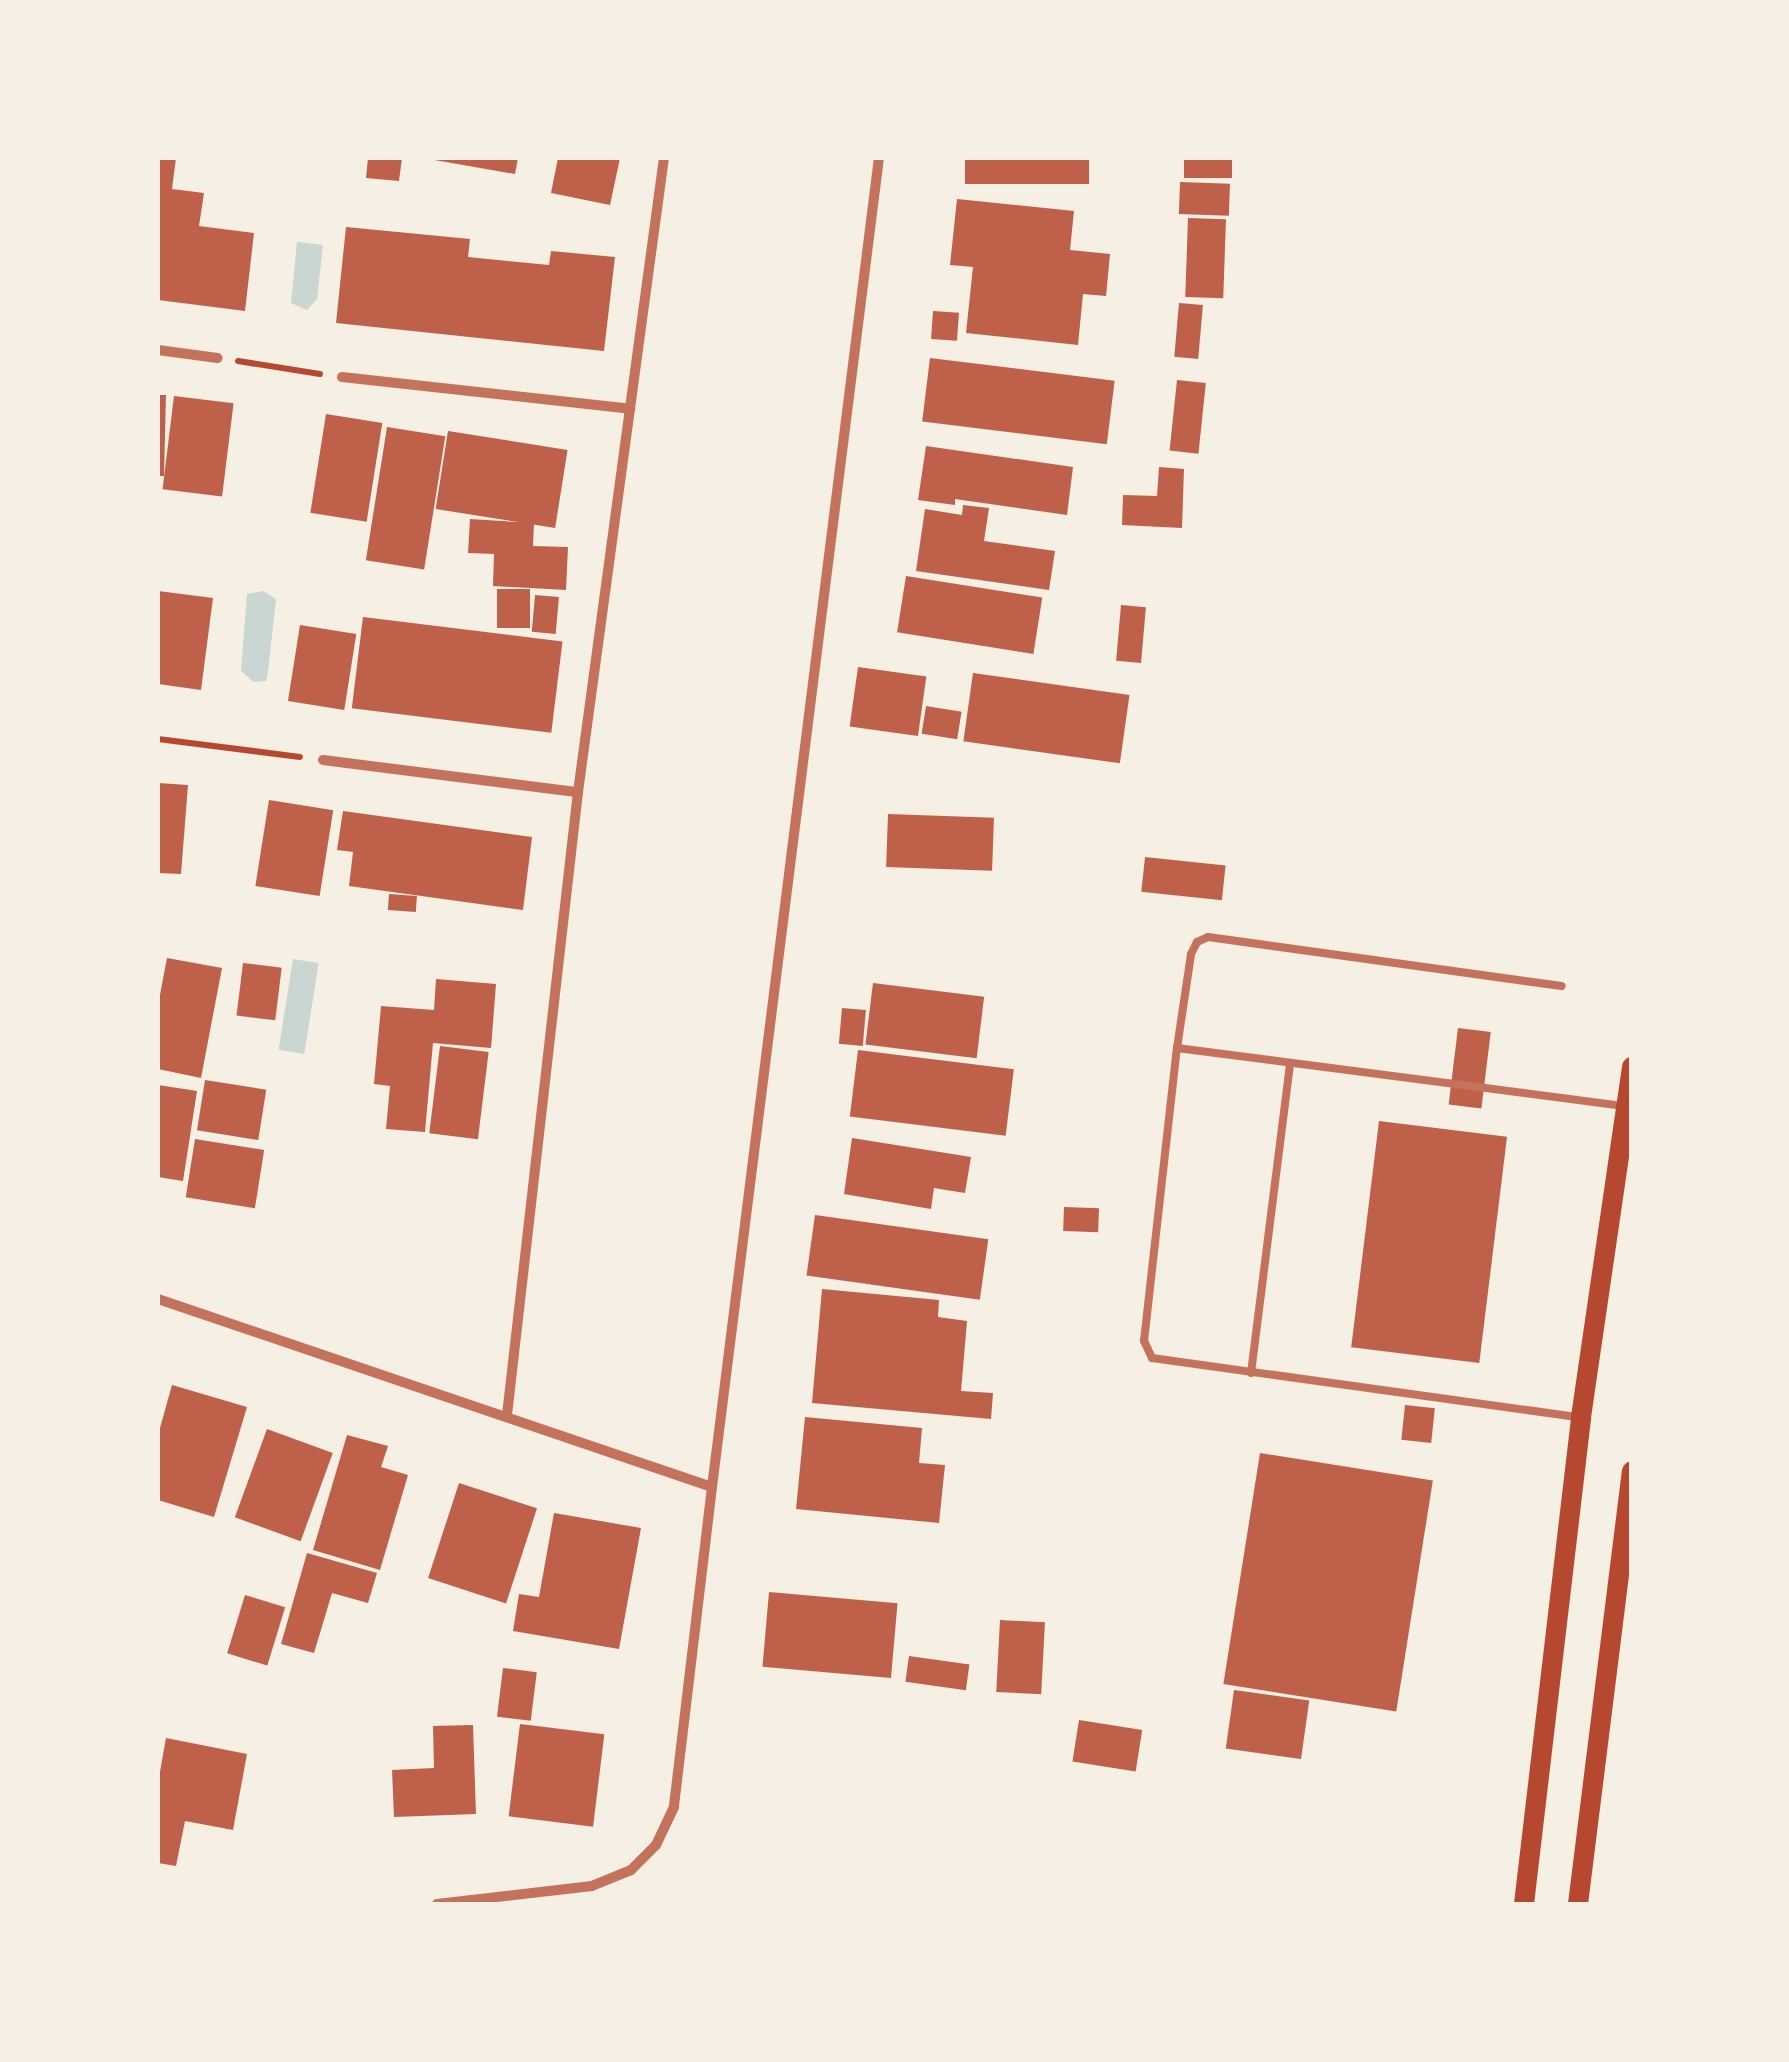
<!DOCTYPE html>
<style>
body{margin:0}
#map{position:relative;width:1789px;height:2062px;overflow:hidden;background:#f6efe4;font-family:"IBM Plex Serif",serif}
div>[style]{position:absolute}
.water>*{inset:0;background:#c9d6d2;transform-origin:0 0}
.building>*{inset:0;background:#bf614a;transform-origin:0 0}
.path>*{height:6px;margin:-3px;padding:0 3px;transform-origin:3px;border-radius:3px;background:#b5482f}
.service>*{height:8px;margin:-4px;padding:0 4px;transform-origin:4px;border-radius:4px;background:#c5725c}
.minor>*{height:10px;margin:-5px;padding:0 5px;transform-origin:5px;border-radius:5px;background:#c5725c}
.secondary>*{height:20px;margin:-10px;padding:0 10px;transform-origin:10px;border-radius:10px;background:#b5482f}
span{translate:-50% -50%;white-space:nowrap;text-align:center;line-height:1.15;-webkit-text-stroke:8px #f6efe4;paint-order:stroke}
.frame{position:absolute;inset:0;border:160px solid #f6efe4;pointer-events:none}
</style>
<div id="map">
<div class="water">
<i style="clip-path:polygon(297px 242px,323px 245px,317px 299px,307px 310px,291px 303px)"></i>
<i style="clip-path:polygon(263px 591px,276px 599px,268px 672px,266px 681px,254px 682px,241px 671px,247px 594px)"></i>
<i style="left:293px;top:959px;width:26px;height:92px;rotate:9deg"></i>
</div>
<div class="building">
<i style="clip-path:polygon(158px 158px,176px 158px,172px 189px,204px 193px,199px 226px,254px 233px,245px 311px,158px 300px)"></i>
<i style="clip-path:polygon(368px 158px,402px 158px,399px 181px,366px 178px)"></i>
<i style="clip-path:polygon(423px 158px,518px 158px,515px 174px)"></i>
<i style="clip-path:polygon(558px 158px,620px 158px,610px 205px,551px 193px)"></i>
<i style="left:965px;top:158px;width:124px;height:26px"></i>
<i style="left:1184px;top:158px;width:48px;height:20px"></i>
<i style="left:1180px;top:182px;width:50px;height:32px;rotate:2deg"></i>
<i style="clip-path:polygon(957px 199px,1074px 211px,1070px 250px,1110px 254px,1106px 296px,1083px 294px,1078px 345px,966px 333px,973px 267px,950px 265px)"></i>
<i style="left:1188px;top:218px;width:38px;height:79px;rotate:2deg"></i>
<i style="clip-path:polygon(346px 227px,470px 239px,468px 257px,549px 265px,551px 251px,615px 257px,604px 351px,336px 323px)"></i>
<i style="left:1179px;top:303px;width:24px;height:54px;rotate:5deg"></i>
<i style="left:933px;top:311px;width:26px;height:28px;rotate:4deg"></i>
<i style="left:930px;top:358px;width:186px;height:64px;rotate:7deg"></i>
<i style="left:1177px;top:380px;width:29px;height:71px;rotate:6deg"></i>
<i style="clip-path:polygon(158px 395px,166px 395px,164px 476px,158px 476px)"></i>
<i style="left:174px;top:396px;width:60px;height:94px;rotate:7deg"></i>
<i style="left:326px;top:414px;width:57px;height:100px;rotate:9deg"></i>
<i style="left:387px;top:427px;width:59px;height:135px;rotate:9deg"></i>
<i style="left:448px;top:431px;width:121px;height:79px;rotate:9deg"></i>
<i style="clip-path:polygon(926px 446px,1073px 467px,1067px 515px,955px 499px,955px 505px,918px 500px)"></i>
<i style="clip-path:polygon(1159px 467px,1184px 469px,1182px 528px,1122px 525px,1123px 495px,1157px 496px)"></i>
<i style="clip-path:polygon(963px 505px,989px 508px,984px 541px,1055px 551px,1049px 590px,916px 571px,925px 509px,962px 515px)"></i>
<i style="clip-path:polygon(470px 519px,534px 523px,533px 546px,568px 547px,566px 590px,493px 586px,494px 554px,468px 553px)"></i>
<i style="left:906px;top:576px;width:138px;height:57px;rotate:9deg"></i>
<i style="left:497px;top:589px;width:33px;height:39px"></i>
<i style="clip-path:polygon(158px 591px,213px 598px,201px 690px,158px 684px)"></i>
<i style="left:535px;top:595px;width:24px;height:37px;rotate:5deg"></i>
<i style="left:1121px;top:605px;width:25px;height:56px;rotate:5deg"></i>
<i style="left:363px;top:617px;width:201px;height:92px;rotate:7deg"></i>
<i style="left:300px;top:625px;width:57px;height:77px;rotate:9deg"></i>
<i style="left:858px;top:667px;width:69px;height:60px;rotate:8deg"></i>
<i style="left:973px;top:673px;width:158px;height:69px;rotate:8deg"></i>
<i style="left:926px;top:706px;width:36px;height:28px;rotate:9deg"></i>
<i style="clip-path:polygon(158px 783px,188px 785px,181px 874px,158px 873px)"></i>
<i style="left:269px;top:800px;width:65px;height:87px;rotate:9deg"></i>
<i style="clip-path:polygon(343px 811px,532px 837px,523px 910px,349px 886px,353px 852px,337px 850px)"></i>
<i style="left:888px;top:814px;width:106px;height:53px;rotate:2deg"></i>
<i style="left:1145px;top:857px;width:81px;height:35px;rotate:6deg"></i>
<i style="left:389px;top:894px;width:28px;height:16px;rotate:4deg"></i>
<i style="clip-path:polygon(167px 958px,222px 968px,201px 1078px,158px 1069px,158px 1005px)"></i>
<i style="left:243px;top:963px;width:39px;height:53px;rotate:7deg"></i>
<i style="clip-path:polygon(436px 979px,496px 984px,491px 1048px,433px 1043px,425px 1132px,386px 1129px,390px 1086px,374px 1084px,381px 1006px,434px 1010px)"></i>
<i style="left:873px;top:983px;width:112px;height:62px;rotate:7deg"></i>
<i style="left:842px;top:1008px;width:24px;height:36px;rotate:5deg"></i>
<i style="left:1458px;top:1028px;width:33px;height:77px;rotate:7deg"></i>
<i style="left:440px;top:1046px;width:49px;height:88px;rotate:7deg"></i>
<i style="left:858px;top:1050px;width:157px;height:67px;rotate:7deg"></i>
<i style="left:205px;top:1080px;width:62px;height:51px;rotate:9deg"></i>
<i style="clip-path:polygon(158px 1085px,197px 1091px,183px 1181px,158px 1177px)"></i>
<i style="left:1379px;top:1121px;width:129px;height:228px;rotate:7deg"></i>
<i style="clip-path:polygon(852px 1138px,971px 1157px,965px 1193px,934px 1188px,931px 1209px,844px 1194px)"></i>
<i style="left:195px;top:1139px;width:70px;height:59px;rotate:9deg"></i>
<i style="left:1064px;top:1207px;width:35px;height:24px;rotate:2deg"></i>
<i style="left:815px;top:1215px;width:175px;height:61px;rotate:8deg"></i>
<i style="clip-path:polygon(822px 1289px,939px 1300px,938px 1317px,967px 1321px,961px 1391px,993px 1393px,991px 1419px,812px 1403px)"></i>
<i style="clip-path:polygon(172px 1385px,247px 1407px,214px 1517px,158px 1500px,158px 1435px)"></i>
<i style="left:1405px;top:1405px;width:30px;height:35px;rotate:6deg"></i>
<i style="clip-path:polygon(805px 1417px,922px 1428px,919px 1463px,945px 1465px,939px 1523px,796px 1509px)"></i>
<i style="left:267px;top:1429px;width:70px;height:94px;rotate:20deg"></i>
<i style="clip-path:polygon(347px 1435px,388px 1446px,381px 1467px,408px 1475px,380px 1570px,313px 1550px)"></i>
<i style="left:1260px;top:1453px;width:175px;height:234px;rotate:9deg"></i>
<i style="left:459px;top:1483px;width:82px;height:100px;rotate:18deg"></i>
<i style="clip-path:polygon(554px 1513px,641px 1528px,619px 1649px,513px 1631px,519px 1594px,539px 1597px)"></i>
<i style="clip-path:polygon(307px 1553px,377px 1573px,368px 1603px,332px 1593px,314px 1653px,281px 1644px)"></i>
<i style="left:769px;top:1592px;width:129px;height:75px;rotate:5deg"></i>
<i style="left:245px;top:1595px;width:42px;height:61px;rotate:17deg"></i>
<i style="left:1000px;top:1620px;width:45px;height:72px;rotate:3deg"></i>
<i style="left:909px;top:1656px;width:61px;height:26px;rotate:8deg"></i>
<i style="left:503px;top:1668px;width:34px;height:49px;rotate:7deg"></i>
<i style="left:1234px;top:1690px;width:76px;height:59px;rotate:8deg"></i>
<i style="left:1079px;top:1720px;width:64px;height:42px;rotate:9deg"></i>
<i style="left:520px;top:1724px;width:85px;height:93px;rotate:7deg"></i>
<i style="clip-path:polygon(473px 1725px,476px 1814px,394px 1817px,392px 1770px,434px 1768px,433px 1726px)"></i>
<i style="clip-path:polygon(166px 1738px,247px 1754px,233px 1830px,185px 1821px,176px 1866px,158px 1863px,158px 1783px)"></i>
</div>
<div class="path">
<i style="left:238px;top:361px;width:83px;rotate:9deg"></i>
<i style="left:158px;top:739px;width:143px;rotate:7.2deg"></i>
</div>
<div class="service">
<i style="left:1177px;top:1048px;width:95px;rotate:-81.5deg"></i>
<i style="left:1191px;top:954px;width:13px;rotate:-63deg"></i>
<i style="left:1197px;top:942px;width:12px;rotate:-24deg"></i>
<i style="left:1208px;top:937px;width:357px;rotate:7.9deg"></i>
<i style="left:1251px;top:1373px;width:311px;rotate:-82.8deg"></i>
<i style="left:1577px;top:1417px;width:429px;rotate:-172.1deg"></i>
<i style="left:1152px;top:1358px;width:19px;rotate:-115deg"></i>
<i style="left:1144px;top:1341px;width:295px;rotate:-83.6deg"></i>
<i style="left:1177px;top:1048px;width:453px;rotate:7.4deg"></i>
</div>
<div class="minor">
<i style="left:158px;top:350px;width:60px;rotate:7.7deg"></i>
<i style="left:342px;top:377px;width:290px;rotate:6.3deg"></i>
<i style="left:323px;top:760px;width:257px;rotate:7.2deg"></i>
<i style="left:158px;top:1299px;width:585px;rotate:18.74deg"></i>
<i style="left:712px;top:1487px;width:322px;rotate:96.8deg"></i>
<i style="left:674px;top:1807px;width:42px;rotate:115.3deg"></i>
<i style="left:656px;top:1845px;width:35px;rotate:135deg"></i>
<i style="left:631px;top:1870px;width:42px;rotate:157.7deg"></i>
<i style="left:592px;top:1886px;width:156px;rotate:173.4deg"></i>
<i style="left:507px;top:1415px;width:627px;rotate:-83.5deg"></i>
<i style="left:578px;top:792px;width:640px;rotate:-82.28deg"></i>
<i style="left:712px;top:1487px;width:1339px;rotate:-82.84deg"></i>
</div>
<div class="secondary">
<i style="left:1524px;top:1904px;width:490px;rotate:-83.3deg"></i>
<i style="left:1581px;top:1417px;width:354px;rotate:-81.7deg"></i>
<i style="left:1578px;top:1904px;width:436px;rotate:-82.9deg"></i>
</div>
<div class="frame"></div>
</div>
